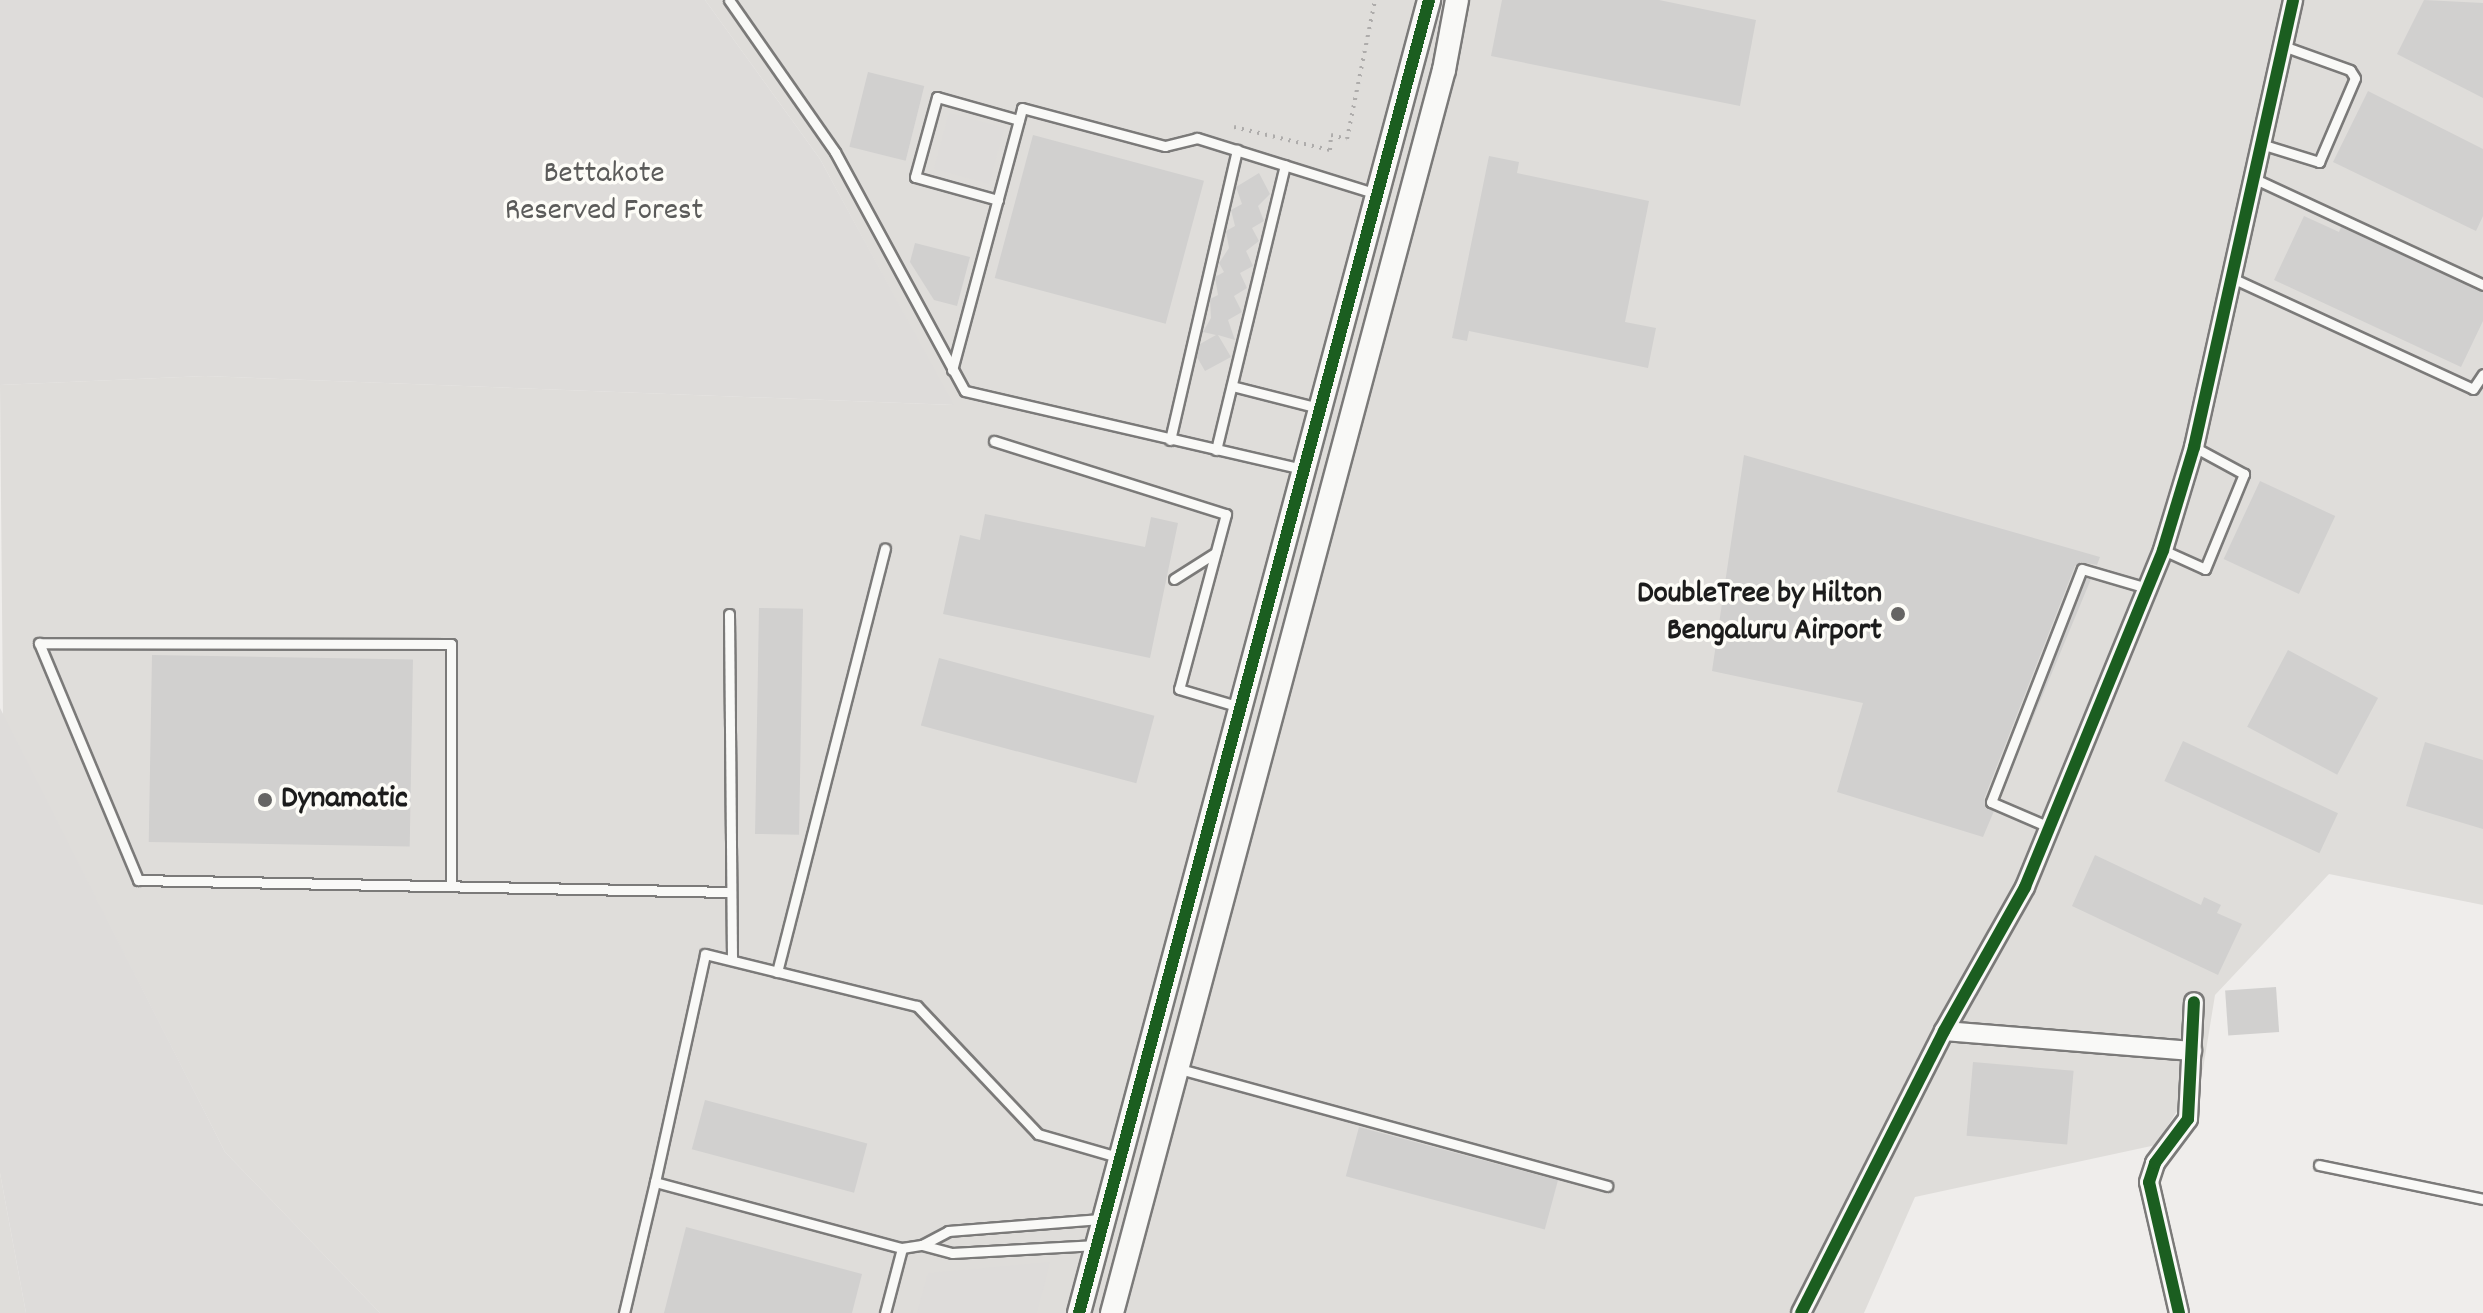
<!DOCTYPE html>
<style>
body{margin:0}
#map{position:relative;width:2483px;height:1313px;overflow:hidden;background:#efedeb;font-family:Dekko,sans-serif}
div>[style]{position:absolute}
.built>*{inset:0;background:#dfddda}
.green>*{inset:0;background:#dedcda;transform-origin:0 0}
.building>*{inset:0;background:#d1d0cf;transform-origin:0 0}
.path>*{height:4px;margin-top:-2px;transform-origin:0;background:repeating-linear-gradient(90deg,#aeacab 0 2px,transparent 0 8px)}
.roads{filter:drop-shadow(2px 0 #7b7a79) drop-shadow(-2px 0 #7b7a79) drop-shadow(0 2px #7b7a79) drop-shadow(0 -2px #7b7a79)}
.service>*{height:9px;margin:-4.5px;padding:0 4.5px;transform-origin:4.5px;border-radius:4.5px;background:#f9f9f7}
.minor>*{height:18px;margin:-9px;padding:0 9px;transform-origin:9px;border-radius:9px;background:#f9f9f7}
.tertiary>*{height:22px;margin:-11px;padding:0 11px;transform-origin:11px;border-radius:11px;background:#f9f9f7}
.cycleway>*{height:12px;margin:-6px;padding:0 6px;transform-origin:6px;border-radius:6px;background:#1b5e20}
.dots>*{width:22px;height:22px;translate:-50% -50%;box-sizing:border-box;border:4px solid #fdfcf7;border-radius:50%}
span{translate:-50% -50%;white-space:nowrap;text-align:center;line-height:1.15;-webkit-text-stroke:7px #fdfcf7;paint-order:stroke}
.park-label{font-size:32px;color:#5b5b5a}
.poi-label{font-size:32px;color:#1c1c1c;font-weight:700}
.right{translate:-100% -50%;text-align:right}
.left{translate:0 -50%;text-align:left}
</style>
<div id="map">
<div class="built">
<i style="clip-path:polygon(705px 0,2483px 0,2483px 905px,2329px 874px,2215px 995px,2203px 1069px,2156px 1145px,1915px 1197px,1864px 1313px,380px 1313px,225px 1152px,3px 716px,0 385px,205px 376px,953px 405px,820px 159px)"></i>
<i style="clip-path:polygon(0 1173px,26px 1313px,0 1313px)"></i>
</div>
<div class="green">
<i style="clip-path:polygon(0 0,705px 0,820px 159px,954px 405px,205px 376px,0 385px)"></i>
<i style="left:949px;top:113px;width:57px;height:58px;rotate:15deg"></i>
<i style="clip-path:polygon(0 708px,225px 1152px,380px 1313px,26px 1313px,0 1173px)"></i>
<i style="clip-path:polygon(1050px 1262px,1037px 1313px,917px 1313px,928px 1273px)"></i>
</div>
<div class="building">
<i style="clip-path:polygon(1502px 0,1659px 0,1756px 20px,1740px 106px,1491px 56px)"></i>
<i style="clip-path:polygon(2424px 0,2483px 3px,2483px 98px,2397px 54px)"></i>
<i style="left:868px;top:72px;width:58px;height:77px;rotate:14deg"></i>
<i style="clip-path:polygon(2368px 91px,2483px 149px,2483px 216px,2476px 231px,2333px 162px)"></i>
<i style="left:1033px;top:135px;width:177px;height:148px;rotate:15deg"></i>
<i style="clip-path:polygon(1489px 156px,1519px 162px,1517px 173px,1649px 201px,1625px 322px,1656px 328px,1648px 368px,1469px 331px,1467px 341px,1452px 338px)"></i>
<i style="clip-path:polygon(1259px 173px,1270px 194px,1258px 206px,1264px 221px,1252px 228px,1259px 241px,1246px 251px,1253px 266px,1240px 273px,1247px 288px,1234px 296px,1242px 312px,1228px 320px,1235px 340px,1218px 335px,1231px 357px,1205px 371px,1197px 357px,1200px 344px,1216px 335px,1203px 332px,1211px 318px,1210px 299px,1218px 295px,1215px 277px,1224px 272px,1219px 263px,1229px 248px,1226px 231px,1235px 226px,1231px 210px,1242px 204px,1236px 187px)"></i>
<i style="clip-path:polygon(2304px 216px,2339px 232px,2341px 227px,2483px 292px,2483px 321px,2461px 367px,2274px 280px)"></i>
<i style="clip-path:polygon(915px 243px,970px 257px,957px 306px,934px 300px,910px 262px)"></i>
<i style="clip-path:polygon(1744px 455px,2100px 557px,2097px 565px,2081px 562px,2075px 566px,1984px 799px,1994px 811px,1983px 837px,1837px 792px,1863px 703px,1712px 671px)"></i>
<i style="left:2260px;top:481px;width:83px;height:86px;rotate:25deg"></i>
<i style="clip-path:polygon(985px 514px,1145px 547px,1151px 517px,1178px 523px,1150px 658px,943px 614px,960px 535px,980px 540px)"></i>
<i style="clip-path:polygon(2086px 578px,2091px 579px,2019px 752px)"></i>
<i style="left:759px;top:608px;width:44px;height:226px;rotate:1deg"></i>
<i style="left:2288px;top:650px;width:102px;height:87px;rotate:28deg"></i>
<i style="left:152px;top:655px;width:261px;height:187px;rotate:1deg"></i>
<i style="left:939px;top:658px;width:223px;height:70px;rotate:15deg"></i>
<i style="left:2183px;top:741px;width:171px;height:44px;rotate:25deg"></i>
<i style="clip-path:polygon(2425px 742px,2483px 760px,2483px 829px,2406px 806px)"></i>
<i style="clip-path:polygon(2095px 855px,2201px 905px,2204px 897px,2221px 905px,2217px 913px,2242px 924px,2218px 975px,2072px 906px)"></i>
<i style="left:2276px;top:987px;width:45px;height:51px;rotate:86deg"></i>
<i style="left:1973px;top:1062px;width:101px;height:74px;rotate:5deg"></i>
<i style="left:705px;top:1100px;width:168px;height:51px;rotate:15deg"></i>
<i style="left:1359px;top:1127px;width:206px;height:51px;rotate:15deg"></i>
<i style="clip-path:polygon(686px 1227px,862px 1274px,852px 1313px,664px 1313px)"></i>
</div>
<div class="path">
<i style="left:1234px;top:127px;width:99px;rotate:13.5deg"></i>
<i style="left:1330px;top:150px;width:15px;rotate:-86deg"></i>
<i style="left:1331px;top:135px;width:16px;rotate:14deg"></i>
<i style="left:1347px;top:139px;width:142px;rotate:-78.6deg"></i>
</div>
<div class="roads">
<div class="service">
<i style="left:729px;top:0;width:185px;rotate:55.1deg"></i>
<i style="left:835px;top:152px;width:272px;rotate:61.5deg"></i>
<i style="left:965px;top:391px;width:347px;rotate:13deg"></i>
<i style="left:2261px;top:144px;width:61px;rotate:17.2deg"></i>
<i style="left:2319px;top:162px;width:91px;rotate:-66.8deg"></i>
<i style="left:2355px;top:78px;width:9px;rotate:-122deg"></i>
<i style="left:2350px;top:70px;width:71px;rotate:-160.3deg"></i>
<i style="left:2253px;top:178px;width:254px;rotate:24.9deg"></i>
<i style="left:998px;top:200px;width:86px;rotate:-164.5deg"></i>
<i style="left:915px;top:177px;width:83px;rotate:-74.6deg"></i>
<i style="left:937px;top:97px;width:85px;rotate:15.7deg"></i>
<i style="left:2232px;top:278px;width:265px;rotate:24.7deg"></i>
<i style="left:2473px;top:389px;width:18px;rotate:-56deg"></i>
<i style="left:952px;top:370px;width:271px;rotate:-75deg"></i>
<i style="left:1022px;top:108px;width:148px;rotate:14.9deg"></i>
<i style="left:1165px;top:146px;width:33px;rotate:-14deg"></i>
<i style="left:1197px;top:138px;width:189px;rotate:17.3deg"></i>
<i style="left:1232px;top:386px;width:93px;rotate:14.3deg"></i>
<i style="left:1170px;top:440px;width:298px;rotate:-77deg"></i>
<i style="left:994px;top:441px;width:243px;rotate:17.5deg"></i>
<i style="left:1226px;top:514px;width:181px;rotate:105deg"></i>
<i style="left:1179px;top:689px;width:64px;rotate:16.4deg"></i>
<i style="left:1216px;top:450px;width:293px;rotate:-76.4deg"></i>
<i style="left:2163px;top:550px;width:46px;rotate:24.3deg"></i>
<i style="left:2205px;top:569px;width:103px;rotate:-67.7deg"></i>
<i style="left:2244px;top:474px;width:57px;rotate:-151.6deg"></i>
<i style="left:1174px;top:579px;width:49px;rotate:-32.4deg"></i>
<i style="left:729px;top:614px;width:346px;rotate:89.5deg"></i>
<i style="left:2049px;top:827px;width:63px;rotate:-156.7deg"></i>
<i style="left:1991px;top:802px;width:250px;rotate:-68.7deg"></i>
<i style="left:2082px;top:569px;width:68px;rotate:16.3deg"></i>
<i style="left:451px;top:886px;width:242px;rotate:-90deg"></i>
<i style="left:451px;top:644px;width:412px;rotate:-179.9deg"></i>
<i style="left:39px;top:643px;width:257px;rotate:67.3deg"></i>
<i style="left:138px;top:880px;width:593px;rotate:1.16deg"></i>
<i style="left:777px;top:972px;width:437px;rotate:-75.7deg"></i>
<i style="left:1180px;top:1069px;width:443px;rotate:15.3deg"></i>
<i style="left:2319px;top:1165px;width:167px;rotate:11.7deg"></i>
<i style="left:655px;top:1182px;width:233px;rotate:-77.6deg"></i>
<i style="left:705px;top:954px;width:218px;rotate:13.8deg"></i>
<i style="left:917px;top:1006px;width:176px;rotate:46.6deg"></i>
<i style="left:1038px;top:1134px;width:86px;rotate:16.1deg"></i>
<i style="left:922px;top:1245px;width:31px;rotate:15deg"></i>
<i style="left:952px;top:1253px;width:145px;rotate:-3.2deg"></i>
<i style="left:624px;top:1313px;width:135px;rotate:-76.7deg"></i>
<i style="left:655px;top:1182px;width:256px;rotate:15deg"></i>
<i style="left:902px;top:1248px;width:20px;rotate:-9deg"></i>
<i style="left:922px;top:1245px;width:30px;rotate:-28deg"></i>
<i style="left:948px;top:1231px;width:153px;rotate:-4.5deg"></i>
<i style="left:885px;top:1313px;width:67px;rotate:-75.3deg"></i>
</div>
<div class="minor">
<i style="left:1944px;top:1031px;width:249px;rotate:4.6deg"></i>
<i style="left:1801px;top:1313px;width:316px;rotate:-63.1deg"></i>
<i style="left:1944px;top:1031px;width:165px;rotate:-60.6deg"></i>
<i style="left:2025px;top:887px;width:364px;rotate:-67.7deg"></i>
<i style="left:2163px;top:550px;width:108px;rotate:-73.2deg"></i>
<i style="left:2194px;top:447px;width:458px;rotate:-77.5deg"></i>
<i style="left:2179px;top:1313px;width:134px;rotate:-102.9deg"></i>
<i style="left:2149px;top:1182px;width:20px;rotate:-72deg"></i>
<i style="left:2155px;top:1163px;width:55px;rotate:-53.1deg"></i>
<i style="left:2188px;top:1119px;width:117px;rotate:-87.1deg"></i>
</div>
<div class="tertiary">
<i style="left:1079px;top:1313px;width:1359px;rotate:-75.07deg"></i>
<i style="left:1112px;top:1313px;width:1287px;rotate:-75.05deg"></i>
<i style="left:1444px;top:70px;width:71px;rotate:-79.5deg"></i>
</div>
</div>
<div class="cycleway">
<i style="left:1079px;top:1313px;width:1359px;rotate:-75.07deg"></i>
<i style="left:1801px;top:1313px;width:316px;rotate:-63.1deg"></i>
<i style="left:1944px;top:1031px;width:165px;rotate:-60.6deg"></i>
<i style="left:2025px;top:887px;width:364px;rotate:-67.7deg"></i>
<i style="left:2163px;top:550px;width:108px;rotate:-73.2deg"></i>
<i style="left:2194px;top:447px;width:458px;rotate:-77.5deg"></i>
<i style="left:2179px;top:1313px;width:134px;rotate:-102.9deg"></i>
<i style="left:2149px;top:1182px;width:20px;rotate:-72deg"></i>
<i style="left:2155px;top:1163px;width:55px;rotate:-53.1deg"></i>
<i style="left:2188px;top:1119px;width:117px;rotate:-87.1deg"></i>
</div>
<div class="dots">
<i style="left:1898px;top:614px;background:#666564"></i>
<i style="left:265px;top:800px;background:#666564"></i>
</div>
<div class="park-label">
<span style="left:604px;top:194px">Bettakote<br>Reserved Forest</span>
</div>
<div class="poi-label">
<span class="right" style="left:1882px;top:614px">DoubleTree by Hilton<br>Bengaluru Airport</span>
<span class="left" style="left:281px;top:800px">Dynamatic</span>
</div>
</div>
